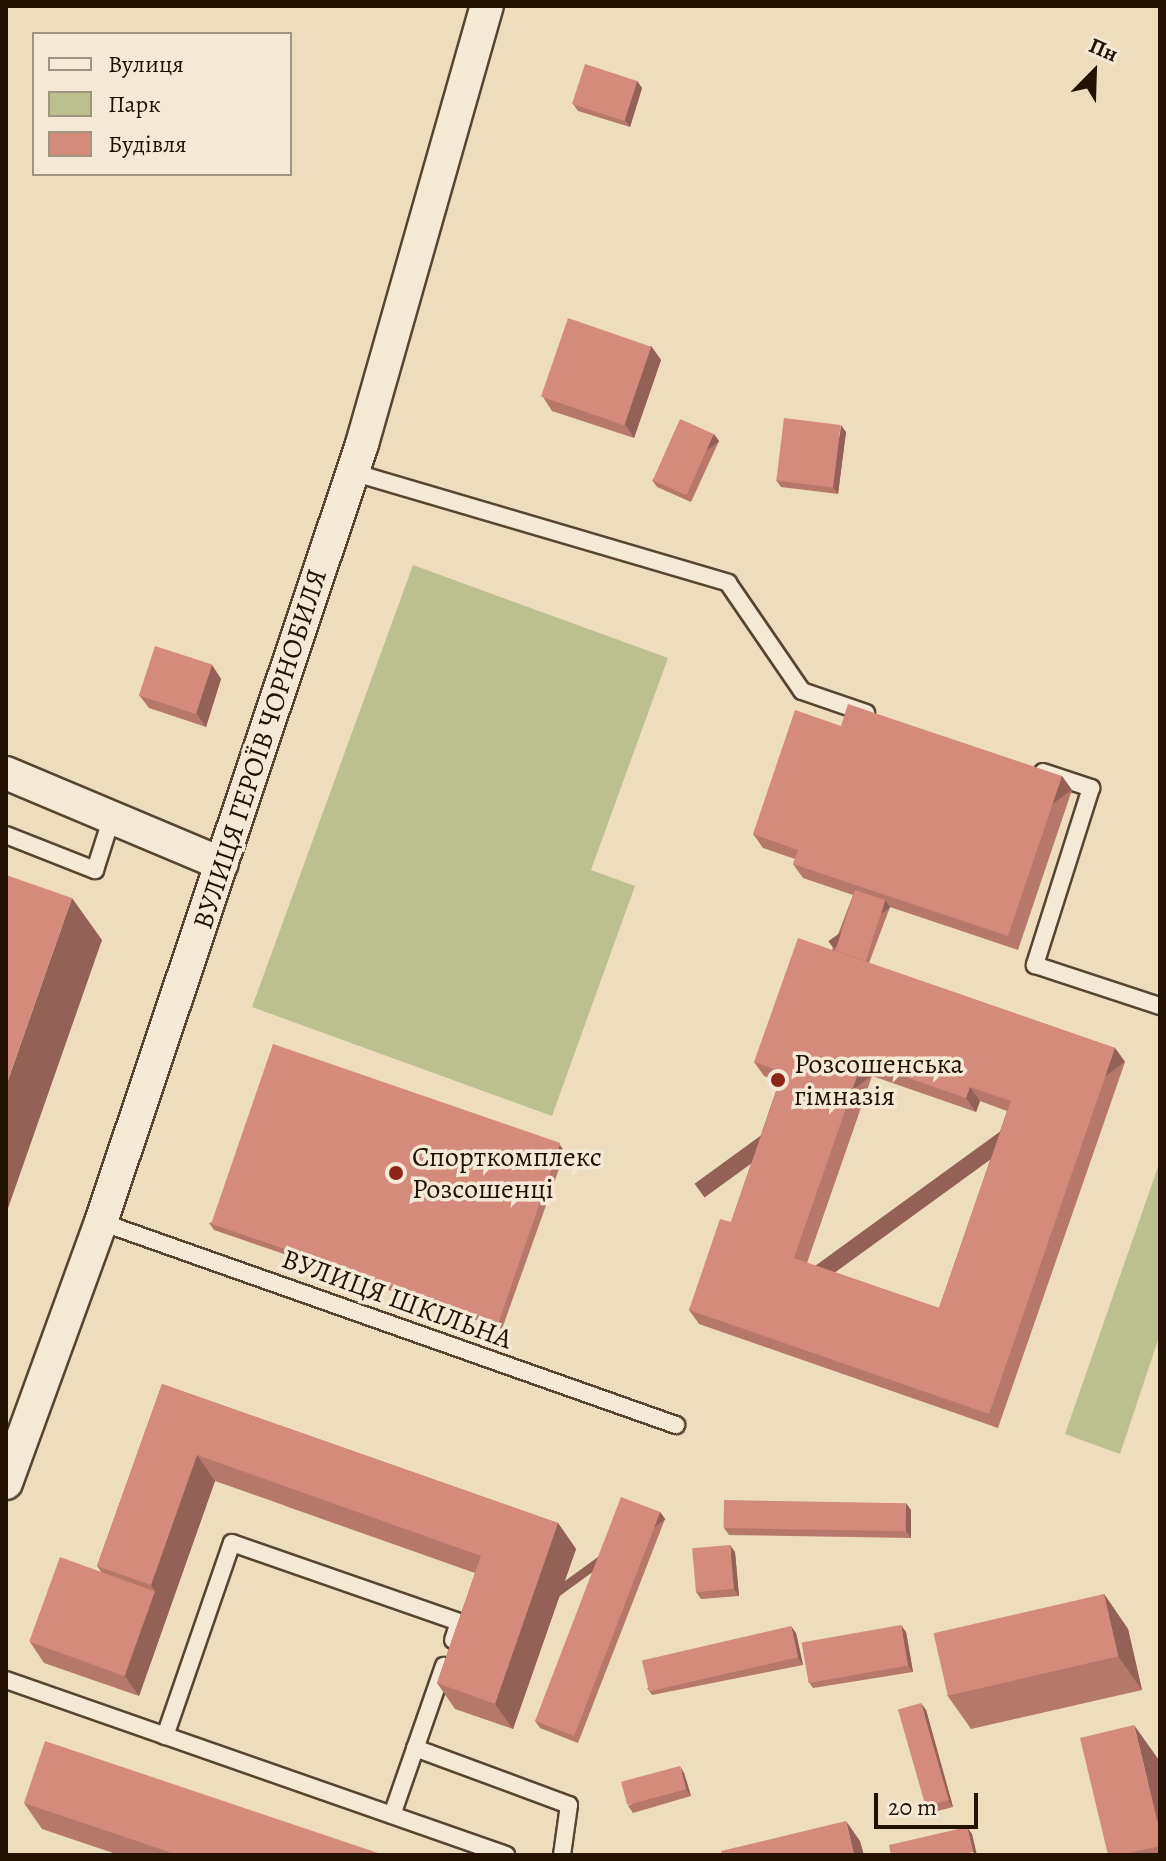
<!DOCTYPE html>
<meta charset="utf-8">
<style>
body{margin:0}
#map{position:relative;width:1166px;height:1861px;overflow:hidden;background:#edddbd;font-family:Alegreya,serif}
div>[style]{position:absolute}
.green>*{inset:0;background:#bcc08f}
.roads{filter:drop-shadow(2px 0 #564530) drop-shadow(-2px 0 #564530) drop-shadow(0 2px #564530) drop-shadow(0 -2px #564530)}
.service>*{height:16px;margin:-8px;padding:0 8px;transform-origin:8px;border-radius:8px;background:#f3e9d4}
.minor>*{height:32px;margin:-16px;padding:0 16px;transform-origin:16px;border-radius:16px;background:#f3e9d4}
.wall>*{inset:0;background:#b6786a}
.shaded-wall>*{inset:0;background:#946156;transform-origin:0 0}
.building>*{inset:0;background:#d48b7b;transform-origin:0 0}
.dots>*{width:22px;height:22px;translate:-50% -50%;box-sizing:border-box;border:4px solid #f3e9d4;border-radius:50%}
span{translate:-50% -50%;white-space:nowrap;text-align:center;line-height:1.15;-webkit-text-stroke:7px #f3e9d4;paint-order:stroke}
.street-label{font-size:28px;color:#231201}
.poi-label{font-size:28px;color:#231201}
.left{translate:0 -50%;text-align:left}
.frame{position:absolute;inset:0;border:8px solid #231201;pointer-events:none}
.legend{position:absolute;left:32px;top:32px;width:260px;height:144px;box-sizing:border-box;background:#f3e9d4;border:2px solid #a09380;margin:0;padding:10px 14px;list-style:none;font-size:24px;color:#231201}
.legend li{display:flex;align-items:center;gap:16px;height:40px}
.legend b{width:40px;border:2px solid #a09380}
.north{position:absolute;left:1054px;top:32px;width:80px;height:80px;-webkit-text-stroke:6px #f3e9d4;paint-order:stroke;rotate:23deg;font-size:22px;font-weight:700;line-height:32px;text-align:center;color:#231201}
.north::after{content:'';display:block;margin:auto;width:28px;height:36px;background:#231201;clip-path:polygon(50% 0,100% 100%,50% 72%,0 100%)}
.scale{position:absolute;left:874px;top:1793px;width:104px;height:36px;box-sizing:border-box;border:4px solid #231201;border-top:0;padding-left:10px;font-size:24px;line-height:28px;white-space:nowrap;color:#231201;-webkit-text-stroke:6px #f3e9d4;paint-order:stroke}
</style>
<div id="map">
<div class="green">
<i style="clip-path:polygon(413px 565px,668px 658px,591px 870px,635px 886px,552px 1116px,252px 1007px)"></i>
<i style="clip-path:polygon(1160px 1161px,1160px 1334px,1120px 1454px,1065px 1434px)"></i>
</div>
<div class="roads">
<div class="service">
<i style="left:352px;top:472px;width:392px;rotate:16.4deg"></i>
<i style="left:728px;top:583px;width:131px;rotate:55.6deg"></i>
<i style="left:802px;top:691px;width:68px;rotate:19deg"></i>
<i style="left:1043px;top:772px;width:51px;rotate:18.4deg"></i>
<i style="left:1091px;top:788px;width:186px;rotate:107.6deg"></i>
<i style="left:1035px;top:965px;width:132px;rotate:18.2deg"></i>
<i style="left:6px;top:835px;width:96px;rotate:21.5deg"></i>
<i style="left:95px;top:870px;width:52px;rotate:-72.3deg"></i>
<i style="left:101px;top:1222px;width:610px;rotate:19.45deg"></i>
<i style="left:6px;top:1680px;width:530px;rotate:19.29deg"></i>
<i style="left:165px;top:1736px;width:204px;rotate:-70.9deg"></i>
<i style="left:232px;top:1543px;width:240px;rotate:19.2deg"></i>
<i style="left:459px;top:1622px;width:19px;rotate:108deg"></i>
<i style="left:415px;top:1748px;width:164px;rotate:20.3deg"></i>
<i style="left:569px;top:1805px;width:50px;rotate:98deg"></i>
<i style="left:392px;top:1815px;width:158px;rotate:-70.8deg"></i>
</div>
<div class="minor">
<i style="left:6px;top:773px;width:234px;rotate:22.8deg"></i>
<i style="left:6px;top:1483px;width:278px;rotate:-70deg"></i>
<i style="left:101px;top:1222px;width:821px;rotate:-71.45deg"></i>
<i style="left:362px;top:444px;width:455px;rotate:-74.1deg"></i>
</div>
</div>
<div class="wall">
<i style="clip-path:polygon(1080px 6px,1100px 6px,1100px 8px)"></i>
<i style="clip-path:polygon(637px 81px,642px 88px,630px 127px,578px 111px,573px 104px)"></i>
<i style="clip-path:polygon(651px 346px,661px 360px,634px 438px,552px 411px,543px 397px)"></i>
<i style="clip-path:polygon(846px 432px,838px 494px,781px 487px,776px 480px)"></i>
<i style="clip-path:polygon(719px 441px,691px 502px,657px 487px,652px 480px)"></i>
<i style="clip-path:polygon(212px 665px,221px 679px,206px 727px,149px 708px,139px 695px)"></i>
<i style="clip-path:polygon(evenodd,841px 726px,1072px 790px,1018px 950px,890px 907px,869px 963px,1115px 1048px,1125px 1062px,998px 1428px,699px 1324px,689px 1310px,731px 1222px,779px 1082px,764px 1076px,754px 1062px,832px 950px,853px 895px,803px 878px,793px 864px,795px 859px,763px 848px,753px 834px,841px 726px,872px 1076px,976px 1112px,980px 1101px,1007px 1111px,939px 1308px,807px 1263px,872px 1076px)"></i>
<i style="clip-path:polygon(565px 1152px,502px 1329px,214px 1230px,209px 1223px)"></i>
<i style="clip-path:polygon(162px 1384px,558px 1523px,576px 1549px,513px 1729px,455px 1709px,437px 1683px,475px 1573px,215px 1481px,139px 1696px,44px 1663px,30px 1642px,101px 1572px,97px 1566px)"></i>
<i style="clip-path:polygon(911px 1510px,911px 1538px,729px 1535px,724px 1528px)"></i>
<i style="clip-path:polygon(660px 1512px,665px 1519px,578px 1743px,540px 1728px,535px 1721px)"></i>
<i style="clip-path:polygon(735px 1552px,739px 1596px,701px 1599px,696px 1592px)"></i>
<i style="clip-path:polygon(1104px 1594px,1128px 1629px,1142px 1690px,971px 1729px,947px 1695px)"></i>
<i style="clip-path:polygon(906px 1632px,913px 1672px,813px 1688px,808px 1681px)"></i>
<i style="clip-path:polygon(796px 1633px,803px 1665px,652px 1695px,647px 1688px)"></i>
<i style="clip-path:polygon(926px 1710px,953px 1807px,930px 1813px,925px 1806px)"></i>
<i style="clip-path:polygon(1159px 1760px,1160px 1765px,1160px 1855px,1108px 1855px)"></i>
<i style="clip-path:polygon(684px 1773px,691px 1796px,633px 1813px,628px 1806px)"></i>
<i style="clip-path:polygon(24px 1803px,384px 1855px,119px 1855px,42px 1829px)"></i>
</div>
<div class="shaded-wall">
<i style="clip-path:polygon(637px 81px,642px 88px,630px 127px,625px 120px)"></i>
<i style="clip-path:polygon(651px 346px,661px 360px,634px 438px,625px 424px)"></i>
<i style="clip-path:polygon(841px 425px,846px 432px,838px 494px,833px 487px)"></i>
<i style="left:714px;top:434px;width:9px;height:67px;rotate:54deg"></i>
<i style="clip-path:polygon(212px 665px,221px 679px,206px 727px,196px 713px)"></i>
<i style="left:1062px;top:776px;width:17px;height:169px;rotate:54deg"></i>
<i style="clip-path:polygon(72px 898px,102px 940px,6px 1214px,6px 1086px)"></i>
<i style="left:885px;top:900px;width:9px;height:70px;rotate:54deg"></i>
<i style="left:1115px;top:1048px;width:17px;height:387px;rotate:54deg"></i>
<i style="left:862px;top:1062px;width:17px;height:207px;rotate:54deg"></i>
<i style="clip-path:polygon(970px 1087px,980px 1101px,976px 1112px,966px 1098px)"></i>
<i style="left:560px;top:1145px;width:9px;height:188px;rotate:54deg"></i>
<i style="clip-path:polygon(197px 1455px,215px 1481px,139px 1696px,125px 1676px,155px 1591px,151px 1585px)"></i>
<i style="clip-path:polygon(906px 1503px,911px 1510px,911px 1538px,906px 1531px)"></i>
<i style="left:660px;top:1512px;width:9px;height:240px;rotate:54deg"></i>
<i style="clip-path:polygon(558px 1523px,576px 1549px,513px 1729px,495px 1704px)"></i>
<i style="clip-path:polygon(730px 1545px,735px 1552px,739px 1596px,734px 1589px)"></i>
<i style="clip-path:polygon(1104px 1594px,1128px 1629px,1142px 1690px,1118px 1656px)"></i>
<i style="clip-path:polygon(901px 1625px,906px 1632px,913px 1672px,908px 1665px)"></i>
<i style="clip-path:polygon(791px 1626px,796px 1633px,803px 1665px,798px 1657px)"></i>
<i style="clip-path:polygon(921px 1703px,926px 1710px,953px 1807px,948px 1800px)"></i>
<i style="clip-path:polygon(1134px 1725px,1159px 1760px,1160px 1765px,1160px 1832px)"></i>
<i style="clip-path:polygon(680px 1766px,684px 1773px,691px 1796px,686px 1789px)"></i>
<i style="clip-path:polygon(846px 1821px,860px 1841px,864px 1855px,854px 1855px)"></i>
<i style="clip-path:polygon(967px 1827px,972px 1834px,977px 1855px,975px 1855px,973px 1852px)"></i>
</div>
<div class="building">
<i style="left:585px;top:64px;width:55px;height:42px;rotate:18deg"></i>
<i style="left:568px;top:318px;width:88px;height:83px;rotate:19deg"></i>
<i style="left:784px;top:418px;width:57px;height:63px;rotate:7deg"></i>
<i style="left:680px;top:419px;width:37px;height:67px;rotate:24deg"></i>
<i style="left:155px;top:646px;width:60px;height:52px;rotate:18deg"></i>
<i style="clip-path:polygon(848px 704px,1062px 776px,1008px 936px,793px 864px,798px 850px,753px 834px,795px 710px,841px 726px)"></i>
<i style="clip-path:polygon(6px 875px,72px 898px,6px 1086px)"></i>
<i style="left:855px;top:890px;width:32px;height:64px;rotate:18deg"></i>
<i style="clip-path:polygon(evenodd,798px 938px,1115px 1048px,989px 1414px,689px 1310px,720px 1219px,731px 1222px,783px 1072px,754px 1062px,798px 938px,862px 1062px,966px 1098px,970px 1087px,1011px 1101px,939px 1308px,794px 1258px,862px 1062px)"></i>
<i style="left:273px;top:1044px;width:304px;height:190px;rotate:19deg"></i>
<i style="clip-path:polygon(162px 1384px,558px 1523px,495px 1704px,437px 1683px,481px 1556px,197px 1455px,151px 1585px,97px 1566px)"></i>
<i style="left:621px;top:1497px;width:42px;height:240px;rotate:21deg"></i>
<i style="left:724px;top:1500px;width:182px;height:28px;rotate:1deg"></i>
<i style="left:730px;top:1545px;width:44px;height:38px;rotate:85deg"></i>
<i style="left:60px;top:1557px;width:101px;height:90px;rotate:20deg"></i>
<i style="left:1104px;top:1594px;width:64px;height:175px;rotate:77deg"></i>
<i style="left:901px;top:1625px;width:41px;height:101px;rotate:80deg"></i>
<i style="left:791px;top:1626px;width:32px;height:153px;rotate:77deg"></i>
<i style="left:921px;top:1703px;width:101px;height:24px;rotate:74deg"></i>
<i style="clip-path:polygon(1134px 1725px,1160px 1832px,1160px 1846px,1120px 1855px,1108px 1855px,1080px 1738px)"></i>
<i style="clip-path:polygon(45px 1741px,384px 1855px,178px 1855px,24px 1803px)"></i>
<i style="left:680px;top:1766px;width:24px;height:61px;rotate:75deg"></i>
<i style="clip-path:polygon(846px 1821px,854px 1855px,722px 1855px,721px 1851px)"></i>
<i style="clip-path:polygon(967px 1827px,973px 1852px,961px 1855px,891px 1855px,889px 1845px)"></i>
</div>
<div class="dots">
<i style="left:778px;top:1080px;background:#8f2418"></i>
<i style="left:396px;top:1173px;background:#8f2418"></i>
</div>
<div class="street-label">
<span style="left:260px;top:749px;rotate:-72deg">ВУЛИЦЯ ГЕРОЇВ ЧОРНОБИЛЯ</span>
<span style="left:397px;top:1299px;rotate:20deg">ВУЛИЦЯ ШКІЛЬНА</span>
</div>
<div class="poi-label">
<span class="left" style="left:794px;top:1080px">Розсошенська<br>гімназія</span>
<span class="left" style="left:412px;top:1173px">Спорткомплекс<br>Розсошенці</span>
</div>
<div class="frame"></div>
<ul class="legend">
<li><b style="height:10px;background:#f3e9d4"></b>Вулиця</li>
<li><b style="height:22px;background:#bcc08f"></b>Парк</li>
<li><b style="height:22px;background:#d48b7b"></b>Будівля</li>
</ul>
<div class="north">Пн</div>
<div class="scale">20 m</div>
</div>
